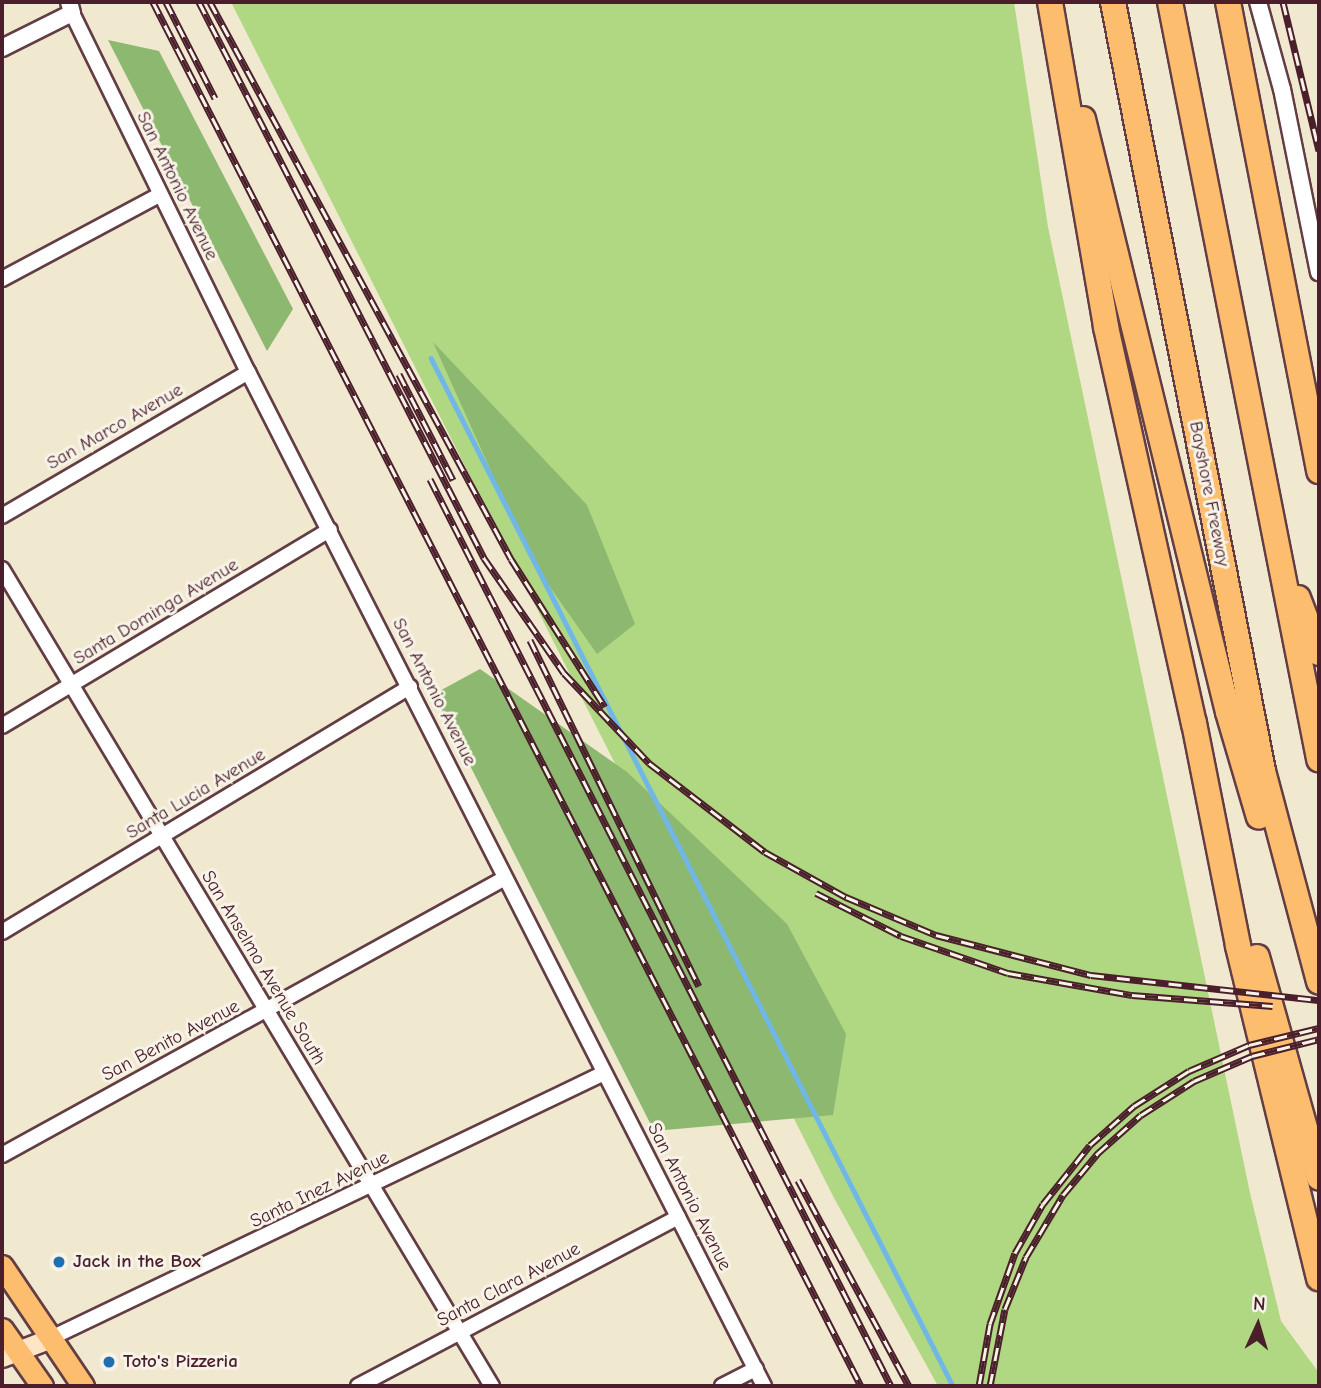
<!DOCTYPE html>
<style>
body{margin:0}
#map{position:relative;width:1321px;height:1388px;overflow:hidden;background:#f1e8d0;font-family:"Comic Neue",sans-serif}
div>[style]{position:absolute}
.green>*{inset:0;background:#b0d781}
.forest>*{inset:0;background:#8cb86f}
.stream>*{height:4.5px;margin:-2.25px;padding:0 2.25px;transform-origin:2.25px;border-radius:2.25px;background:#70b7e7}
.roads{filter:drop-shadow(2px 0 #633d44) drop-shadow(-2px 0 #633d44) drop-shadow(0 2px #633d44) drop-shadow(0 -2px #633d44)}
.minor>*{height:14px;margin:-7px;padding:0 7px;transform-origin:7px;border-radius:7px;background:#fff}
.tertiary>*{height:16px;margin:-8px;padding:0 8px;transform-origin:8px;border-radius:8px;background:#fff}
.secondary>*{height:19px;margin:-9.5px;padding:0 9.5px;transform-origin:9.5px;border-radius:9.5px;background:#fee5c5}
.primary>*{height:21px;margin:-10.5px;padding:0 10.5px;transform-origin:10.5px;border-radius:10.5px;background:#fcbd6f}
.motorway>*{height:24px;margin:-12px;padding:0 12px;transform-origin:12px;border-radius:12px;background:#fcbd6f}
.rail>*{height:7px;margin-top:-3.5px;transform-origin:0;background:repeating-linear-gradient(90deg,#f7f3e8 0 13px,#4a1f2b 0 26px);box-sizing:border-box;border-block:2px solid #4a1f2b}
.dots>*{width:19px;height:19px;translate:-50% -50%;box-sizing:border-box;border:4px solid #f7f3e8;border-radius:50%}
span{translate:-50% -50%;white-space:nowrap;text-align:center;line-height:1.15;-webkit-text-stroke:6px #f7f3e8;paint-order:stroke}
.street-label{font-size:19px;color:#4a1f2b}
.poi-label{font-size:19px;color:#4a1f2b;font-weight:700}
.left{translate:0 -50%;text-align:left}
.frame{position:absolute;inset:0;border:4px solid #4a1f2b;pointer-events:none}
.north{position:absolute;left:1223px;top:1290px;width:70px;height:70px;-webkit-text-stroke:5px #f7f3e8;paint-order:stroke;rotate:4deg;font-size:19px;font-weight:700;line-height:28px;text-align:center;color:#4a1f2b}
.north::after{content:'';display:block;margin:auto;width:24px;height:32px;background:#4a1f2b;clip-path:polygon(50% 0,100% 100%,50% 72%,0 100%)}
</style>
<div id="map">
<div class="green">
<i style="clip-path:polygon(231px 2px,1014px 2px,1048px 227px,1250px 1193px,1281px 1321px,1319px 1373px,1319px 1386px,938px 1386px,834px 1198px)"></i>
</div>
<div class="forest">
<i style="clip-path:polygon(108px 40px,159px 51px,293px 309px,267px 351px)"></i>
<i style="clip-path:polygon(433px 342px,587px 505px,635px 624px,597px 654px,531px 560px)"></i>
<i style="clip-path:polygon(480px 669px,627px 772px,787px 924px,846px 1034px,833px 1115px,654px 1131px,434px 694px)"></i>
</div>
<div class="stream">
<i style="left:431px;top:358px;width:1153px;rotate:63.08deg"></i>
</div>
<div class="roads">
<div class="minor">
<i style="left:72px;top:13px;width:400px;rotate:63.9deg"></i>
<i style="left:248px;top:372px;width:1138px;rotate:63.03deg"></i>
<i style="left:2px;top:279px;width:178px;rotate:-28.1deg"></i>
<i style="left:2px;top:516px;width:285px;rotate:-30.3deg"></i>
<i style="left:2px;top:569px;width:953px;rotate:59.05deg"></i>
<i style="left:2px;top:726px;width:382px;rotate:-30.9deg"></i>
<i style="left:2px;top:932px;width:476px;rotate:-31deg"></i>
<i style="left:2px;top:1155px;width:574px;rotate:-28.84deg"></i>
<i style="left:51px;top:1338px;width:613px;rotate:-25.6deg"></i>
<i style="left:358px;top:1386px;width:362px;rotate:-27.8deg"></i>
<i style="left:722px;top:1386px;width:38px;rotate:-27deg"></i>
</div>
<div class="tertiary">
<i style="left:1258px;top:2px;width:90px;rotate:74.6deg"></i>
<i style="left:1282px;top:89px;width:187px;rotate:78.6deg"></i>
<i style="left:2px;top:48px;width:78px;rotate:-26.6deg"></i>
<i style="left:72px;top:13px;width:11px;rotate:-105deg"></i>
</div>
<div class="secondary">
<i style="left:2px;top:1357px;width:53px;rotate:-21.2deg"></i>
</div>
<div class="primary">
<i style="left:2px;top:1266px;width:145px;rotate:56deg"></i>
<i style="left:2px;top:1329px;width:70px;rotate:54.9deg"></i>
</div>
<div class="motorway">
<i style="left:1050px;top:2px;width:330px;rotate:80.2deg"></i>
<i style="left:1106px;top:327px;width:406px;rotate:77.5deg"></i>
<i style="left:1194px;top:723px;width:227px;rotate:78.8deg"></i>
<i style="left:1238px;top:946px;width:342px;rotate:76.3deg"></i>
<i style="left:1113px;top:2px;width:783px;rotate:78.96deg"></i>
<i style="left:1263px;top:771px;width:218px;rotate:75.1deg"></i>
<i style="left:1170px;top:2px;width:772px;rotate:78.86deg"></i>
<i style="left:1228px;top:2px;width:478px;rotate:79deg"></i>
<i style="left:1083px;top:119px;width:610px;rotate:76.26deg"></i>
<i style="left:1228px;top:712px;width:109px;rotate:73.6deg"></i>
<i style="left:1298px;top:598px;width:59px;rotate:69.1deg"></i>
<i style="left:1257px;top:957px;width:229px;rotate:74.3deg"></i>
</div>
</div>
<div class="rail">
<i style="left:153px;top:2px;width:1555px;rotate:62.91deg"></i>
<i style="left:166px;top:2px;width:108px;rotate:63deg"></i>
<i style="left:199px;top:2px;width:625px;rotate:62.86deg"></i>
<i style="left:484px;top:558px;width:140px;rotate:55.2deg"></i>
<i style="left:564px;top:673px;width:124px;rotate:46.6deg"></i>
<i style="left:649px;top:763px;width:146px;rotate:37.5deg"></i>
<i style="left:765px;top:852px;width:93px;rotate:29.1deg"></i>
<i style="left:846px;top:897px;width:98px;rotate:22.9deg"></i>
<i style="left:936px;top:935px;width:160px;rotate:14.5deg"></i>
<i style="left:1091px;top:975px;width:229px;rotate:6.3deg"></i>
<i style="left:210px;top:2px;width:633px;rotate:61.61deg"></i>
<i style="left:511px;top:559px;width:175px;rotate:57.6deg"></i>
<i style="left:1283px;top:2px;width:153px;rotate:76.4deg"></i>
<i style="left:399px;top:374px;width:119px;rotate:63deg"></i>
<i style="left:430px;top:479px;width:1017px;rotate:63.06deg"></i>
<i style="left:530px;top:640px;width:385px;rotate:64deg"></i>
<i style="left:816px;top:893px;width:95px;rotate:26.8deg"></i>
<i style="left:901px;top:936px;width:113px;rotate:19.1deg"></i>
<i style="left:1008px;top:973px;width:126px;rotate:10.1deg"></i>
<i style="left:1132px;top:995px;width:141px;rotate:4.5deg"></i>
<i style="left:798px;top:1180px;width:234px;rotate:61.7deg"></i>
<i style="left:979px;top:1386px;width:63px;rotate:-79.9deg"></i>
<i style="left:990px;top:1324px;width:75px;rotate:-70.6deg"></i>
<i style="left:1015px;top:1253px;width:56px;rotate:-60.3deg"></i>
<i style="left:1043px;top:1204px;width:75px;rotate:-51.5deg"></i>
<i style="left:1090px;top:1145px;width:59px;rotate:-41.6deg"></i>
<i style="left:1134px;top:1106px;width:65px;rotate:-32.5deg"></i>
<i style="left:1189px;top:1071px;width:65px;rotate:-23.4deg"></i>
<i style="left:1249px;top:1045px;width:72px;rotate:-13.7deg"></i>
<i style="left:990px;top:1386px;width:78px;rotate:-79deg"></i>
<i style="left:1005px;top:1309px;width:56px;rotate:-68deg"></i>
<i style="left:1026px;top:1257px;width:72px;rotate:-59.2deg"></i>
<i style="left:1063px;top:1195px;width:55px;rotate:-50.2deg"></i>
<i style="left:1098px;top:1153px;width:57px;rotate:-41.5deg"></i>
<i style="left:1141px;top:1115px;width:63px;rotate:-32.7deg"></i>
<i style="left:1194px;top:1081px;width:63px;rotate:-23.3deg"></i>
<i style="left:1252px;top:1056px;width:69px;rotate:-14.2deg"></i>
</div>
<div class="dots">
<i style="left:59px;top:1262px;background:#1f6fb2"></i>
<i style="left:109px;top:1362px;background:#1f6fb2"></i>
</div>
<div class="street-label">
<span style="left:177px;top:186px;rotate:64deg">San Antonio Avenue</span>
<span style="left:115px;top:427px;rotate:-30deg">San Marco Avenue</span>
<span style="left:1209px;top:494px;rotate:79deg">Bayshore Freeway</span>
<span style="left:156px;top:612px;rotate:-31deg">Santa Dominga Avenue</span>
<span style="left:434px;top:692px;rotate:63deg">San Antonio Avenue</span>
<span style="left:196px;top:794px;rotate:-31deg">Santa Lucia Avenue</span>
<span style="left:263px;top:968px;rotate:59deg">San Anselmo Avenue South</span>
<span style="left:171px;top:1041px;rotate:-28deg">San Benito Avenue</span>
<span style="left:320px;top:1190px;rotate:-26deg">Santa Inez Avenue</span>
<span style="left:689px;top:1197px;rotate:63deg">San Antonio Avenue</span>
<span style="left:509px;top:1285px;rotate:-28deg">Santa Clara Avenue</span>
</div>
<div class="poi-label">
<span class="left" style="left:73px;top:1262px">Jack in the Box</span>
<span class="left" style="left:123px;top:1362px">Toto's Pizzeria</span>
</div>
<div class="frame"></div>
<div class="north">N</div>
</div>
